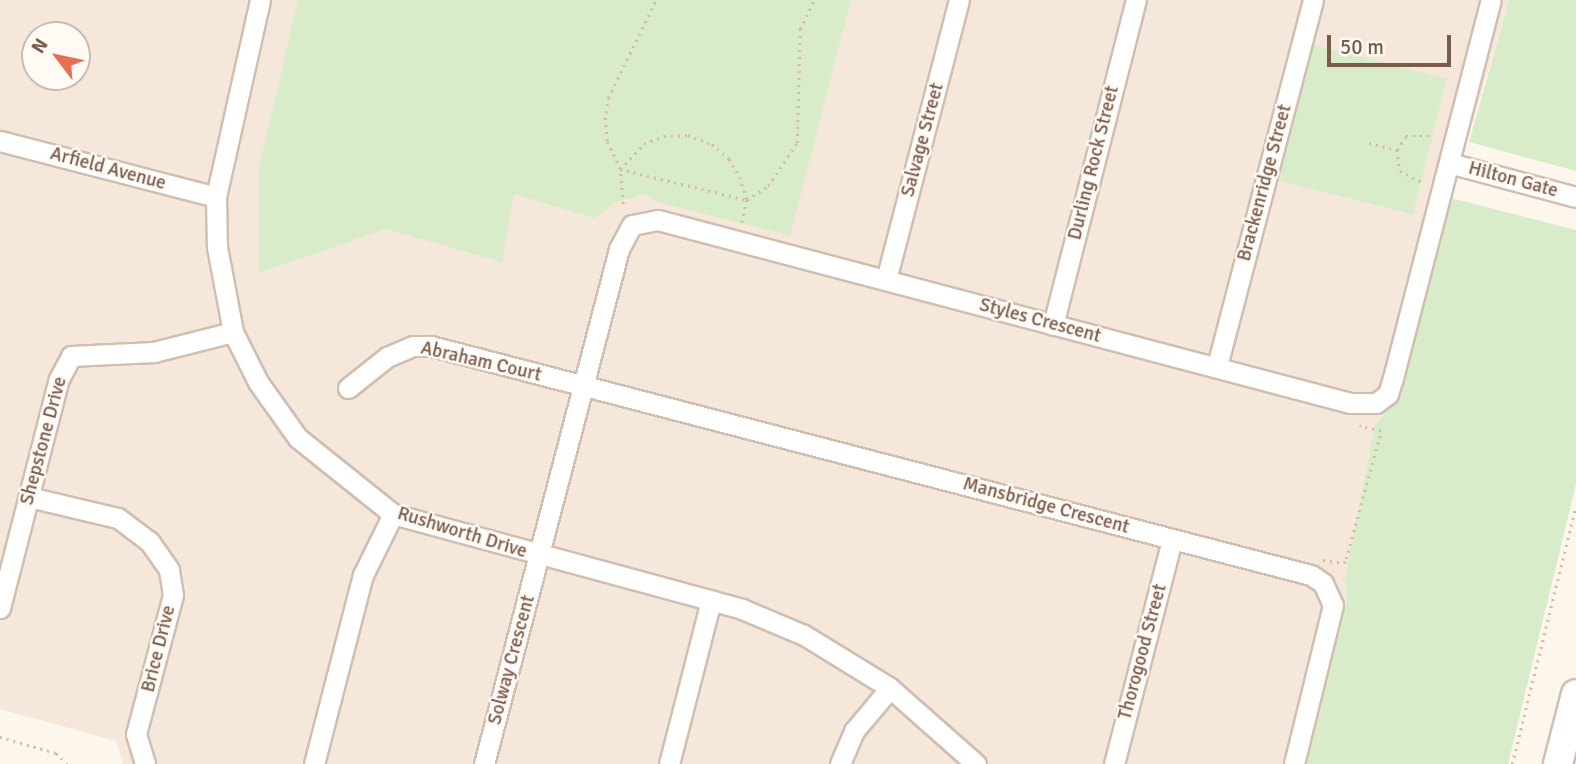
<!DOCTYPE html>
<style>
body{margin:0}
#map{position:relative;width:1576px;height:764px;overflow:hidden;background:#fdf6ec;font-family:Signika,sans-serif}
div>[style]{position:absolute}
.residential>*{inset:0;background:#f5e8da}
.green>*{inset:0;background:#d8ecc9;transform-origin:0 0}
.path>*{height:2.5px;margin-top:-1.25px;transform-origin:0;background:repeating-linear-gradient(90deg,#d9b8a5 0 2px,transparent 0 7px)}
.roads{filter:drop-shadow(2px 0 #d1beb0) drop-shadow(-2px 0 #d1beb0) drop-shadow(0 2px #d1beb0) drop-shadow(0 -2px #d1beb0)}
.street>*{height:19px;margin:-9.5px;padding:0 9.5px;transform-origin:9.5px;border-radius:9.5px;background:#fff}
.secondary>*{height:28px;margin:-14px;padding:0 14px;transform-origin:14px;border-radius:14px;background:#fff}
span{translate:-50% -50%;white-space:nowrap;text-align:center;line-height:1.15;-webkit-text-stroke:5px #fffaf3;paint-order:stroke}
.street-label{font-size:19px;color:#7a5c4d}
.north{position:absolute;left:21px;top:21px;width:70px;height:70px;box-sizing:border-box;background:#fffaf3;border:2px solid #cabbb1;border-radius:50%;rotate:302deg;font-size:19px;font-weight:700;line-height:28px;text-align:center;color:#7a5c4d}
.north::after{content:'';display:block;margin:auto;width:24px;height:32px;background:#e76f51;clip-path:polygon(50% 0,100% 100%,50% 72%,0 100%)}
.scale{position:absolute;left:1327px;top:35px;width:124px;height:32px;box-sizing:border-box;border:4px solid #7a5c4d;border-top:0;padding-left:9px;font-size:21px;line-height:24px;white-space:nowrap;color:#7a5c4d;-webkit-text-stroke:5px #fffaf3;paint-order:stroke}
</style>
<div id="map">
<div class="residential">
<i style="clip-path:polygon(evenodd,0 0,1509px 0,1387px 411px,1375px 425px,1345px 578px,1347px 600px,1307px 764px,123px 764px,116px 741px,0 709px,0 0,35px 35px,77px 35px,77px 77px,35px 77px,35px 35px)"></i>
</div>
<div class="green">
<i style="clip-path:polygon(298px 0,851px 0,790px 236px,661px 203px,643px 194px,615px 203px,594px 218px,514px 194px,502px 262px,386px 229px,259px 273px,259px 168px)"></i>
<i style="clip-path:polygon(1509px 0,1576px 0,1576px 171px,1469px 142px)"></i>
<i style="left:1313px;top:45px;width:138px;height:140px;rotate:14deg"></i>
<i style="clip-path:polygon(1451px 198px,1576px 230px,1576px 484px,1508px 764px,1307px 764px,1347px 600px,1345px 578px,1375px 425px,1387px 411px)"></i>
</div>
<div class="path">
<i style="left:1369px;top:143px;width:29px;rotate:14deg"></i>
<i style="left:1397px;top:150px;width:21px;rotate:82deg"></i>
<i style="left:1400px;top:171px;width:25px;rotate:27deg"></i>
<i style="left:1397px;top:150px;width:17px;rotate:-57deg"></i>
<i style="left:1406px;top:136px;width:28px"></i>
<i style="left:620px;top:169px;width:131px;rotate:13.7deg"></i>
<i style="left:747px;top:200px;width:25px;rotate:-34deg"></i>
<i style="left:768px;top:186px;width:52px;rotate:-56deg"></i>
<i style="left:797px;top:143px;width:114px;rotate:-88.5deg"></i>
<i style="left:800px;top:29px;width:32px;rotate:-64deg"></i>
<i style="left:620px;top:169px;width:35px;rotate:-46deg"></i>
<i style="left:644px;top:144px;width:22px;rotate:-22deg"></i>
<i style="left:664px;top:136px;width:24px;rotate:-2deg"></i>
<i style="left:688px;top:135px;width:26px;rotate:21deg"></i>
<i style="left:712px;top:144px;width:23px;rotate:41deg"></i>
<i style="left:729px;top:159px;width:21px;rotate:59deg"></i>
<i style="left:740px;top:177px;width:24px;rotate:73deg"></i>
<i style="left:747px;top:200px;width:23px;rotate:103deg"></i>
<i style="left:623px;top:204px;width:35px;rotate:-95deg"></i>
<i style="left:620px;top:169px;width:31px;rotate:-115deg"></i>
<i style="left:607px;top:141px;width:21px;rotate:-95deg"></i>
<i style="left:605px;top:120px;width:22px;rotate:-82deg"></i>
<i style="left:608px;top:98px;width:109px;rotate:-63.9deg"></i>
<i style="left:1323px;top:560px;width:21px;rotate:8deg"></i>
<i style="left:1344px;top:563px;width:4px;rotate:-63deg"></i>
<i style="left:1346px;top:559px;width:133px;rotate:-74.7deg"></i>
<i style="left:1381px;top:431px;width:22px;rotate:-167deg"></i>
<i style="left:0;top:737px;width:58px;rotate:15.9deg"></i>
<i style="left:56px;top:753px;width:16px;rotate:45deg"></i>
<i style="left:1512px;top:764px;width:266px;rotate:-76.1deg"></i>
</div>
<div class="roads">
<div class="street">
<i style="left:260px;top:0;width:202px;rotate:102.6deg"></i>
<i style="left:216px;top:197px;width:50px;rotate:88.9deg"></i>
<i style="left:217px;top:247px;width:86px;rotate:79.3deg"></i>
<i style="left:233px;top:332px;width:56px;rotate:63.4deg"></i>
<i style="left:258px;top:382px;width:69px;rotate:54.5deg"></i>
<i style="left:298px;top:438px;width:122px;rotate:38.7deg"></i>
<i style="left:393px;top:514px;width:362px;rotate:15.2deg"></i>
<i style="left:742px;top:609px;width:67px;rotate:22.8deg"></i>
<i style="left:804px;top:635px;width:101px;rotate:31.6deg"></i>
<i style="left:890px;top:688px;width:115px;rotate:41.5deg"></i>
<i style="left:0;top:141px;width:223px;rotate:14.5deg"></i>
<i style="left:1449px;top:163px;width:131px;rotate:15deg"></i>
<i style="left:886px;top:280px;width:289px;rotate:-75.4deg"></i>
<i style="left:1053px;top:325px;width:335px;rotate:-75.7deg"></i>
<i style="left:1217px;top:366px;width:378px;rotate:-75.3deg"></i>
<i style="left:348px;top:388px;width:50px;rotate:-38.5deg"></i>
<i style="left:387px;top:357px;width:28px;rotate:-23deg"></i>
<i style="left:413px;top:346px;width:18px"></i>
<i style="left:431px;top:346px;width:909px;rotate:14.59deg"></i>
<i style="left:1311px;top:575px;width:14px;rotate:34deg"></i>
<i style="left:1323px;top:583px;width:24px;rotate:66deg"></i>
<i style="left:1333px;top:605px;width:164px;rotate:103.8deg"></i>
<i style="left:29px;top:497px;width:91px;rotate:13.3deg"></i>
<i style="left:118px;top:518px;width:39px;rotate:37deg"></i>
<i style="left:149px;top:541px;width:35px;rotate:55deg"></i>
<i style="left:169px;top:570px;width:25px;rotate:81deg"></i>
<i style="left:173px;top:595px;width:144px;rotate:104.9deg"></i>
<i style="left:136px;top:734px;width:31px;rotate:73deg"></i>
<i style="left:0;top:608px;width:236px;rotate:-75.6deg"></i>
<i style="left:59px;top:379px;width:26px;rotate:-62deg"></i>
<i style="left:71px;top:356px;width:83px;rotate:-2.8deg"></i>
<i style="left:154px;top:352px;width:81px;rotate:-14.2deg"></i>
<i style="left:314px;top:764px;width:195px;rotate:-75.5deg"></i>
<i style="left:363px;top:575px;width:68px;rotate:-63.8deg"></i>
<i style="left:484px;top:764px;width:532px;rotate:-75.31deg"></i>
<i style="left:619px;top:249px;width:27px;rotate:-62deg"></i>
<i style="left:632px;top:225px;width:26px;rotate:-11deg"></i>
<i style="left:658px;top:220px;width:716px;rotate:14.81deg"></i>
<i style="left:1350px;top:403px;width:26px"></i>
<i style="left:1376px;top:403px;width:15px;rotate:-37deg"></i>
<i style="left:1388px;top:394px;width:17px;rotate:-73deg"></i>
<i style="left:1393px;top:378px;width:390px;rotate:-75.5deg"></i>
<i style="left:669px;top:764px;width:169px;rotate:-75.6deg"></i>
<i style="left:840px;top:764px;width:36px;rotate:-67deg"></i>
<i style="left:854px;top:731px;width:56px;rotate:-50.1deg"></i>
<i style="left:1114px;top:764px;width:232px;rotate:-75.5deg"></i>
</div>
<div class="secondary">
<i style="left:1558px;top:764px;width:72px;rotate:-75.6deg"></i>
</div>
</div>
<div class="street-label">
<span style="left:923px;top:140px;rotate:-75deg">Salvage Street</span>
<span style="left:1094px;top:163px;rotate:-76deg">Durling Rock Street</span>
<span style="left:108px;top:169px;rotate:15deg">Arfield Avenue</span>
<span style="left:1513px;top:180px;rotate:15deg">Hilton Gate</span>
<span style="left:1265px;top:183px;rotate:-75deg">Brackenridge Street</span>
<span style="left:1040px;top:321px;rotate:15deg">Styles Crescent</span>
<span style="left:481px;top:362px;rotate:13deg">Abraham Court</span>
<span style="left:44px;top:441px;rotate:-75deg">Shepstone Drive</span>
<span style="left:1046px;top:506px;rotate:15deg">Mansbridge Crescent</span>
<span style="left:462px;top:533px;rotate:17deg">Rushworth Drive</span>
<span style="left:159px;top:649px;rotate:-76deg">Brice Drive</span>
<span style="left:1143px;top:652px;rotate:-75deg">Thorogood Street</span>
<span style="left:512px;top:660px;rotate:-75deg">Solway Crescent</span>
</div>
<div class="north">N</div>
<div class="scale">50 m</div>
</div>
